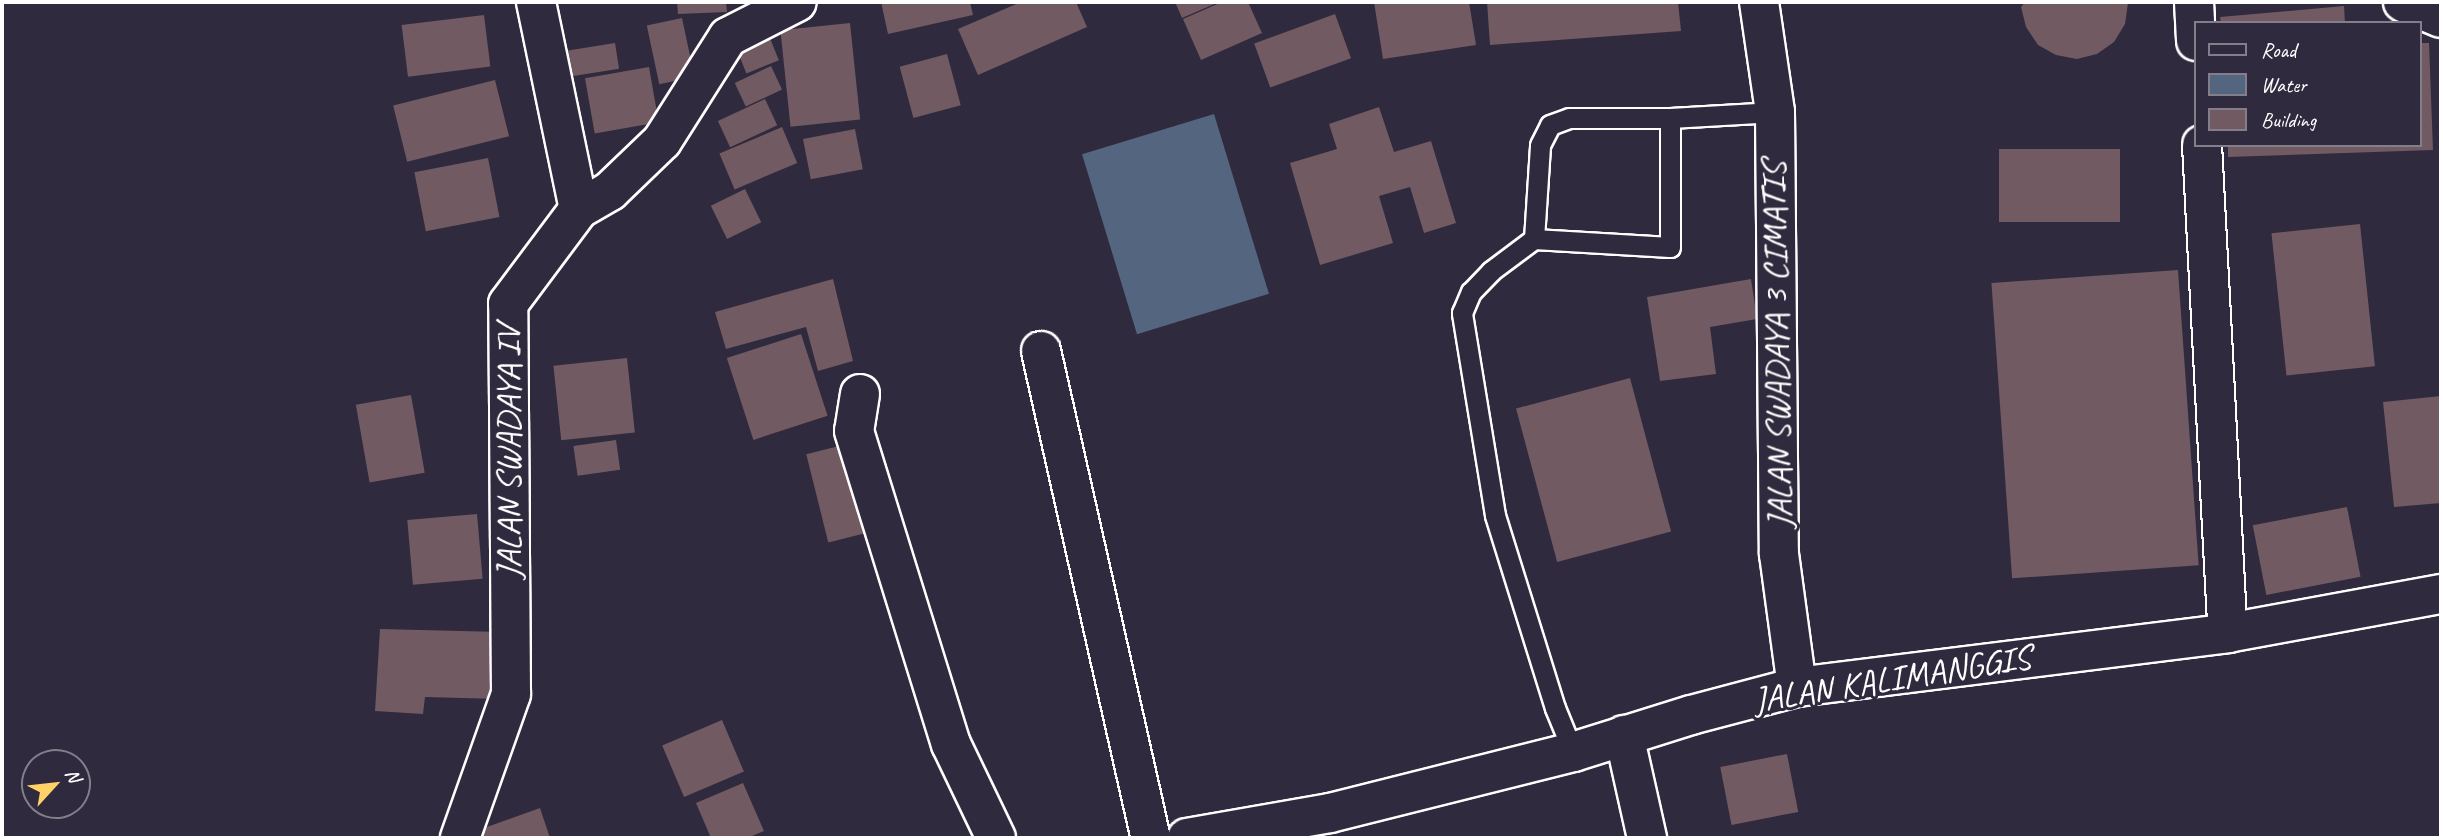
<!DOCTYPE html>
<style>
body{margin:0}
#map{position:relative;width:2443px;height:840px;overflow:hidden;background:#2f2a3d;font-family:Caveat,sans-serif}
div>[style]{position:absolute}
.water>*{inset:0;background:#54657f;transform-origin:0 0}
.building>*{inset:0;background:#715a62;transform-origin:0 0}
.roads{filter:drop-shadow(2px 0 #fff) drop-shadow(-2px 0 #fff) drop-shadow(0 2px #fff) drop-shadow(0 -2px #fff)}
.service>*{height:19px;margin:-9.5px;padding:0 9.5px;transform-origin:9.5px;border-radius:9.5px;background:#2f2a3d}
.minor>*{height:38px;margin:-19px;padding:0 19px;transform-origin:19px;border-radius:19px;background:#2f2a3d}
.secondary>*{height:38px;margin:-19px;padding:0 19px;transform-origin:19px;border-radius:19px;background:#2f2a3d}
span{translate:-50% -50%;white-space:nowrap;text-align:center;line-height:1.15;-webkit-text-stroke:6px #2f2a3d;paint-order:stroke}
.street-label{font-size:35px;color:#fff}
.frame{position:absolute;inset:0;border:4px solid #fff;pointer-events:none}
.legend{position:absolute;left:2194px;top:21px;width:228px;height:126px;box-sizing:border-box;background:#2f2a3d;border:2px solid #827f8b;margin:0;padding:9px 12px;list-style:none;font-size:21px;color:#fff}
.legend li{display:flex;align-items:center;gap:14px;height:35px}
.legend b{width:35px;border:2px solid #827f8b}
.north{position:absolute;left:21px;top:749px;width:70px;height:70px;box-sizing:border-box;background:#2f2a3d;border:2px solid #827f8b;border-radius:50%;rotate:63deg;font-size:19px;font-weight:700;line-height:28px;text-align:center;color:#fff}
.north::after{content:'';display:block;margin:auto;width:24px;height:32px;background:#ffd166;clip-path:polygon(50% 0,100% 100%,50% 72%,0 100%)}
</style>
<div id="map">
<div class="water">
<i style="left:1214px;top:114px;width:188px;height:138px;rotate:73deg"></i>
</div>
<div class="building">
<i style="clip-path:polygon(677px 2px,726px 2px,727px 12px,678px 14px)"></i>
<i style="clip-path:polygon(881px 2px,970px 2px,973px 15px,888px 34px)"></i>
<i style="clip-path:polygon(1021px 2px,1076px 2px,1087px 27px,978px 75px,958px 29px)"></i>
<i style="clip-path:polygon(1175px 2px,1219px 2px,1182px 18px)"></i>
<i style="clip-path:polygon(1222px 2px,1248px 2px,1262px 33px,1201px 60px,1183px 19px)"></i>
<i style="clip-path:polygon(1374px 2px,1469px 2px,1476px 45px,1383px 59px)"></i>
<i style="clip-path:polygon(1487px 2px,1678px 2px,1681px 31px,1490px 45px)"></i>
<i style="clip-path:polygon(2025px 2px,2128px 2px,2128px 3px,2125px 24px,2114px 42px,2097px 54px,2077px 59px,2056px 55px,2038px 45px,2026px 27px,2021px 7px)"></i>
<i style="clip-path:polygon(2344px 6px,2345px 23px,2221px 23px,2220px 17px)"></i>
<i style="left:1335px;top:14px;width:47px;height:86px;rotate:70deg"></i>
<i style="left:484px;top:15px;width:52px;height:83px;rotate:83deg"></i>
<i style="left:682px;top:18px;width:60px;height:36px;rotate:78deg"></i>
<i style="left:850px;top:23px;width:97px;height:70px;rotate:84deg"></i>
<i style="left:765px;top:26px;width:37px;height:35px;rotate:68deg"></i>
<i style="left:615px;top:43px;width:26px;height:54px;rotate:81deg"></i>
<i style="clip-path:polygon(2420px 43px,2429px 43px,2433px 150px,2228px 157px,2228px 145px,2420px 145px)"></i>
<i style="left:947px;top:54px;width:53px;height:49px;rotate:75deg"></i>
<i style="left:771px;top:66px;width:26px;height:40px;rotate:65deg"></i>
<i style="left:649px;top:67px;width:56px;height:65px;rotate:80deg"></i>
<i style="left:495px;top:80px;width:58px;height:105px;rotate:76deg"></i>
<i style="left:765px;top:99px;width:29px;height:52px;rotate:65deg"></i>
<i style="clip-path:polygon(1379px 107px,1394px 152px,1431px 141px,1456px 223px,1424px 233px,1410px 187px,1379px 196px,1393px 243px,1320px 265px,1290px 163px,1337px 149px,1329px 124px)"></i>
<i style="left:782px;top:127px;width:39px;height:68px;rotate:67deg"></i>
<i style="left:855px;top:129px;width:41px;height:53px;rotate:79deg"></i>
<i style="left:1999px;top:149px;width:121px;height:73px"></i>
<i style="left:488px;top:158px;width:60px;height:75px;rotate:79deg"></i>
<i style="left:745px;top:189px;width:37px;height:38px;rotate:64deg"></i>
<i style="left:2360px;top:224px;width:143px;height:89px;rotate:84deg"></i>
<i style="left:2178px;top:270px;width:296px;height:187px;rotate:86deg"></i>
<i style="clip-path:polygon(833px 279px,853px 361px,818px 371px,806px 327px,726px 349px,715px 312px)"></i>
<i style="clip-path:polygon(1751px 279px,1757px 319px,1710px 327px,1716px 374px,1660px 381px,1647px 297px)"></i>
<i style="left:801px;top:334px;width:86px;height:78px;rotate:72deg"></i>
<i style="left:627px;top:358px;width:75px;height:74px;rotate:84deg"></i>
<i style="left:1630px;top:378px;width:159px;height:118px;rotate:75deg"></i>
<i style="left:411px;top:395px;width:79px;height:56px;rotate:80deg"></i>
<i style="clip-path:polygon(2441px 396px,2441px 503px,2394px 507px,2383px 402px)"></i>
<i style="left:616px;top:440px;width:30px;height:43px;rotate:82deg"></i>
<i style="left:847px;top:444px;width:91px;height:42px;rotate:76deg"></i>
<i style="left:2347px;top:507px;width:71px;height:96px;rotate:79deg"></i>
<i style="left:477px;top:514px;width:65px;height:70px;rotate:85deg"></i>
<i style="clip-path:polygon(380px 629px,501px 632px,500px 699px,425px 697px,423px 714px,375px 711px)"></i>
<i style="left:722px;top:720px;width:56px;height:65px;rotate:67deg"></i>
<i style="left:1787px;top:754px;width:59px;height:68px;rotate:79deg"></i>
<i style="clip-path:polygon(743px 783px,764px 831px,747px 838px,711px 838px,696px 803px)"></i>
<i style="clip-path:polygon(540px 808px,550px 838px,475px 838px,473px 832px)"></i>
</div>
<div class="roads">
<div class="service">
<i style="left:1534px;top:239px;width:94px;rotate:-86.3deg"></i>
<i style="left:1540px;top:145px;width:22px;rotate:-63deg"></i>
<i style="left:1550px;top:125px;width:20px;rotate:-20deg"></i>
<i style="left:1569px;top:118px;width:101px"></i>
<i style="left:1670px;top:118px;width:105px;rotate:-3.3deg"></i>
<i style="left:1573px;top:752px;width:48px;rotate:-112.2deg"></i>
<i style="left:1555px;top:708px;width:202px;rotate:-107.3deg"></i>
<i style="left:1495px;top:515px;width:205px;rotate:-99.3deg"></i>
<i style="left:1462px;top:313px;width:23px;rotate:-67deg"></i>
<i style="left:1471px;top:292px;width:29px;rotate:-46deg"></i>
<i style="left:1491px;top:271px;width:54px;rotate:-36.7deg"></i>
<i style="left:1534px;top:239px;width:136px;rotate:3.4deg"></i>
<i style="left:1670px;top:247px;width:129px;rotate:-90deg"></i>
</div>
<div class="minor">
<i style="left:536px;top:2px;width:211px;rotate:78.3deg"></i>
<i style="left:1759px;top:2px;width:111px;rotate:81.7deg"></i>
<i style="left:1775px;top:112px;width:442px;rotate:89.5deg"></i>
<i style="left:1779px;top:554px;width:134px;rotate:82.3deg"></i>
<i style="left:2194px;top:2px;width:39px;rotate:87deg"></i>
<i style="left:2403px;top:2px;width:41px;rotate:22.8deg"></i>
<i style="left:2202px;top:145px;width:489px;rotate:87deg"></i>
<i style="left:1041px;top:351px;width:499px;rotate:77.3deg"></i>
<i style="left:860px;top:394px;width:37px;rotate:99deg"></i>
<i style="left:854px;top:431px;width:328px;rotate:72.8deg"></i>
<i style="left:951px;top:744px;width:104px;rotate:64.4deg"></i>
<i style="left:1624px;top:735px;width:106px;rotate:77.4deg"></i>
<i style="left:460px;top:838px;width:153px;rotate:-70.5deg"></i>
<i style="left:511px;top:694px;width:390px;rotate:-90.4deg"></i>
<i style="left:508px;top:304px;width:119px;rotate:-53.2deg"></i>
<i style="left:579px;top:209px;width:36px;rotate:-30deg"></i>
<i style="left:610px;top:191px;width:72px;rotate:-43.9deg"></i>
<i style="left:662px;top:141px;width:123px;rotate:-57.6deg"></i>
<i style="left:728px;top:37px;width:77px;rotate:-26.9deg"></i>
</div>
<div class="secondary">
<i style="left:1187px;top:838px;width:145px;rotate:-9.9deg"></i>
<i style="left:1330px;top:813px;width:251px;rotate:-14.1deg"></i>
<i style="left:1573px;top:752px;width:124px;rotate:-17.4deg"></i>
<i style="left:1691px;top:715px;width:110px;rotate:-14.8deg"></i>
<i style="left:1797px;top:687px;width:434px;rotate:-7.1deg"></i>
<i style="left:2228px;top:633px;width:217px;rotate:-10.4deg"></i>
</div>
</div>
<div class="street-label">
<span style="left:1777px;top:345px;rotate:-91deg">JALAN SWADAYA 3 CIMATIS</span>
<span style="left:509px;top:452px;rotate:-90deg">JALAN SWADAYA IV</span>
<span style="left:1892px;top:679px;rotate:-9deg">JALAN KALIMANGGIS</span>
</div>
<div class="frame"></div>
<ul class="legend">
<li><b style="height:9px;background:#2f2a3d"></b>Road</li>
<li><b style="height:19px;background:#54657f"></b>Water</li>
<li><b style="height:19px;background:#715a62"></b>Building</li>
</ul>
<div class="north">N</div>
</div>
